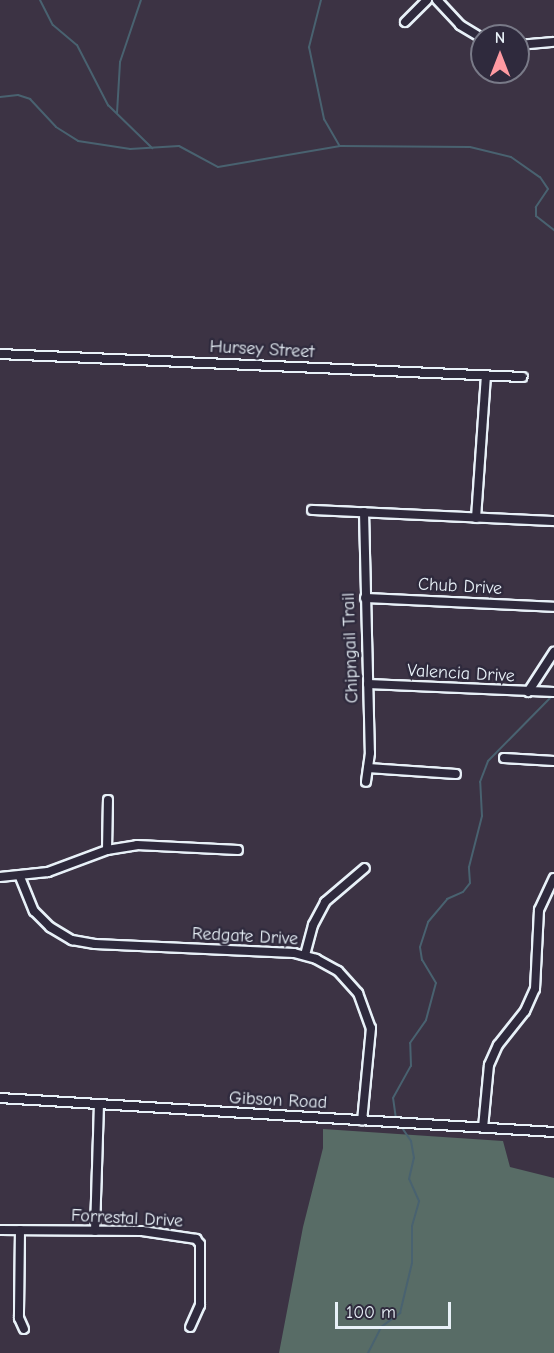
<!DOCTYPE html>
<style>
body{margin:0}
#map{position:relative;width:554px;height:1353px;overflow:hidden;background:#3c3344;font-family:"Comic Neue",sans-serif}
div>[style]{position:absolute}
.green>*{inset:0;background:#586c66}
.stream>*{height:2px;margin:-1px;padding:0 1px;transform-origin:1px;border-radius:1px;background:#496270}
.roads{filter:drop-shadow(2px 0 #e8f1f8) drop-shadow(-2px 0 #e8f1f8) drop-shadow(0 2px #e8f1f8) drop-shadow(0 -2px #e8f1f8)}
.minor>*{height:8px;margin:-4px;padding:0 4px;transform-origin:4px;border-radius:4px;background:#2f2a3d}
span{translate:-50% -50%;white-space:nowrap;text-align:center;line-height:1.15;-webkit-text-stroke:5px #2f2a3d;paint-order:stroke}
.street-label{font-size:18px;color:#e8f1f8}
.north{position:absolute;left:470px;top:24px;width:60px;height:60px;box-sizing:border-box;background:#2f2a3d;border:2px solid #797a88;border-radius:50%;rotate:0deg;font-size:16px;font-weight:700;line-height:24px;text-align:center;color:#e8f1f8}
.north::after{content:'';display:block;margin:auto;width:21px;height:27px;background:#ff9aa2;clip-path:polygon(50% 0,100% 100%,50% 72%,0 100%)}
.scale{position:absolute;left:335px;top:1302px;width:116px;height:27px;box-sizing:border-box;border:3px solid #e8f1f8;border-top:0;padding-left:8px;font-size:18px;line-height:21px;white-space:nowrap;color:#e8f1f8;-webkit-text-stroke:4px #2f2a3d;paint-order:stroke}
</style>
<div id="map">
<div class="green">
<i style="clip-path:polygon(323px 1129px,503px 1141px,510px 1167px,554px 1178px,554px 1353px,279px 1353px,303px 1227px,323px 1148px)"></i>
</div>
<div class="stream">
<i style="left:40px;top:0;width:28px;rotate:63deg"></i>
<i style="left:53px;top:25px;width:31px;rotate:40deg"></i>
<i style="left:77px;top:45px;width:68px;rotate:62.7deg"></i>
<i style="left:108px;top:105px;width:62px;rotate:44.3deg"></i>
<i style="left:321px;top:0;width:49px;rotate:104.3deg"></i>
<i style="left:309px;top:47px;width:74px;rotate:78.2deg"></i>
<i style="left:324px;top:119px;width:30px;rotate:60deg"></i>
<i style="left:0;top:97px;width:18px;rotate:-6deg"></i>
<i style="left:18px;top:95px;width:13px;rotate:18deg"></i>
<i style="left:30px;top:99px;width:38px;rotate:47deg"></i>
<i style="left:56px;top:127px;width:26px;rotate:32deg"></i>
<i style="left:78px;top:141px;width:53px;rotate:8.7deg"></i>
<i style="left:130px;top:149px;width:49px;rotate:-3.5deg"></i>
<i style="left:179px;top:146px;width:44px;rotate:28.3deg"></i>
<i style="left:218px;top:167px;width:124px;rotate:-9.8deg"></i>
<i style="left:340px;top:146px;width:130px;rotate:0.4deg"></i>
<i style="left:470px;top:147px;width:42px;rotate:13.7deg"></i>
<i style="left:511px;top:157px;width:35px;rotate:35deg"></i>
<i style="left:540px;top:177px;width:14px;rotate:56deg"></i>
<i style="left:548px;top:189px;width:22px;rotate:124deg"></i>
<i style="left:536px;top:207px;width:9px;rotate:90deg"></i>
<i style="left:536px;top:216px;width:23px;rotate:38deg"></i>
<i style="left:117px;top:113px;width:51px;rotate:-86.6deg"></i>
<i style="left:120px;top:62px;width:65px;rotate:-71.3deg"></i>
<i style="left:396px;top:1119px;width:21px;rotate:-98deg"></i>
<i style="left:393px;top:1098px;width:37px;rotate:-61deg"></i>
<i style="left:411px;top:1066px;width:23px;rotate:-92deg"></i>
<i style="left:410px;top:1043px;width:28px;rotate:-55deg"></i>
<i style="left:426px;top:1020px;width:38px;rotate:-75deg"></i>
<i style="left:436px;top:983px;width:27px;rotate:-121deg"></i>
<i style="left:422px;top:960px;width:13px;rotate:-99deg"></i>
<i style="left:420px;top:947px;width:26px;rotate:-72deg"></i>
<i style="left:428px;top:922px;width:30px;rotate:-50deg"></i>
<i style="left:447px;top:899px;width:17px;rotate:-24deg"></i>
<i style="left:463px;top:892px;width:11px;rotate:-52deg"></i>
<i style="left:470px;top:883px;width:16px;rotate:-94deg"></i>
<i style="left:469px;top:867px;width:53px;rotate:-75.7deg"></i>
<i style="left:482px;top:816px;width:34px;rotate:-93deg"></i>
<i style="left:480px;top:782px;width:22px;rotate:-69deg"></i>
<i style="left:488px;top:761px;width:93px;rotate:-45.4deg"></i>
<i style="left:368px;top:1353px;width:29px;rotate:-63deg"></i>
<i style="left:381px;top:1327px;width:24px;rotate:-36deg"></i>
<i style="left:400px;top:1313px;width:51px;rotate:-76.5deg"></i>
<i style="left:412px;top:1263px;width:37px;rotate:-90deg"></i>
<i style="left:412px;top:1226px;width:26px;rotate:-74deg"></i>
<i style="left:419px;top:1201px;width:24px;rotate:-114deg"></i>
<i style="left:409px;top:1179px;width:22px;rotate:-77deg"></i>
<i style="left:414px;top:1158px;width:17px;rotate:-100deg"></i>
<i style="left:411px;top:1141px;width:18px;rotate:-124deg"></i>
</div>
<div class="roads">
<div class="minor">
<i style="left:437px;top:0;width:34px;rotate:47deg"></i>
<i style="left:460px;top:25px;width:26px;rotate:31deg"></i>
<i style="left:405px;top:22px;width:31px;rotate:-45deg"></i>
<i style="left:518px;top:45px;width:36px;rotate:-5deg"></i>
<i style="left:0;top:354px;width:523px;rotate:2.52deg"></i>
<i style="left:312px;top:510px;width:242px;rotate:2.6deg"></i>
<i style="left:364px;top:512px;width:241px;rotate:88.6deg"></i>
<i style="left:370px;top:753px;width:29px;rotate:98deg"></i>
<i style="left:476px;top:518px;width:143px;rotate:-86deg"></i>
<i style="left:365px;top:598px;width:189px;rotate:2.7deg"></i>
<i style="left:368px;top:684px;width:186px;rotate:2.5deg"></i>
<i style="left:528px;top:692px;width:48px;rotate:-57deg"></i>
<i style="left:504px;top:758px;width:50px;rotate:3.4deg"></i>
<i style="left:368px;top:768px;width:88px;rotate:3.9deg"></i>
<i style="left:107px;top:850px;width:50px;rotate:-88.9deg"></i>
<i style="left:0;top:877px;width:48px;rotate:-5.9deg"></i>
<i style="left:48px;top:872px;width:63px;rotate:-20.4deg"></i>
<i style="left:107px;top:850px;width:30px;rotate:-9deg"></i>
<i style="left:137px;top:845px;width:101px;rotate:2.8deg"></i>
<i style="left:20px;top:877px;width:37px;rotate:68deg"></i>
<i style="left:34px;top:911px;width:23px;rotate:45deg"></i>
<i style="left:50px;top:927px;width:26px;rotate:31deg"></i>
<i style="left:72px;top:940px;width:23px;rotate:10deg"></i>
<i style="left:95px;top:944px;width:199px;rotate:2.6deg"></i>
<i style="left:294px;top:953px;width:23px;rotate:15deg"></i>
<i style="left:316px;top:959px;width:25px;rotate:29deg"></i>
<i style="left:338px;top:971px;width:30px;rotate:48deg"></i>
<i style="left:358px;top:993px;width:37px;rotate:70deg"></i>
<i style="left:371px;top:1028px;width:93px;rotate:95.5deg"></i>
<i style="left:305px;top:955px;width:31px;rotate:-75deg"></i>
<i style="left:313px;top:925px;width:26px;rotate:-62deg"></i>
<i style="left:325px;top:902px;width:52px;rotate:-40.4deg"></i>
<i style="left:0;top:1098px;width:555px;rotate:3.51deg"></i>
<i style="left:483px;top:1128px;width:63px;rotate:-84.6deg"></i>
<i style="left:489px;top:1065px;width:22px;rotate:-66deg"></i>
<i style="left:498px;top:1045px;width:43px;rotate:-51.5deg"></i>
<i style="left:525px;top:1011px;width:24px;rotate:-66deg"></i>
<i style="left:535px;top:989px;width:79px;rotate:-87.1deg"></i>
<i style="left:539px;top:910px;width:35px;rotate:-65deg"></i>
<i style="left:0;top:1230px;width:142px;rotate:0.4deg"></i>
<i style="left:142px;top:1231px;width:55px;rotate:8.4deg"></i>
<i style="left:196px;top:1239px;width:6px;rotate:51deg"></i>
<i style="left:200px;top:1244px;width:61px;rotate:90deg"></i>
<i style="left:200px;top:1305px;width:24px;rotate:114deg"></i>
<i style="left:20px;top:1230px;width:88px;rotate:90.7deg"></i>
<i style="left:19px;top:1318px;width:12px;rotate:66deg"></i>
<i style="left:95px;top:1231px;width:126px;rotate:-88.2deg"></i>
</div>
</div>
<div class="street-label">
<span style="left:262px;top:350px;rotate:3deg">Hursey Street</span>
<span style="left:460px;top:587px;rotate:3deg">Chub Drive</span>
<span style="left:351px;top:648px;rotate:-92deg">Chipngail Trail</span>
<span style="left:461px;top:674px;rotate:3deg">Valencia Drive</span>
<span style="left:245px;top:937px;rotate:3deg">Redgate Drive</span>
<span style="left:278px;top:1101px;rotate:3deg">Gibson Road</span>
<span style="left:127px;top:1219px;rotate:3deg">Forrestal Drive</span>
</div>
<div class="north">N</div>
<div class="scale">100 m</div>
</div>
